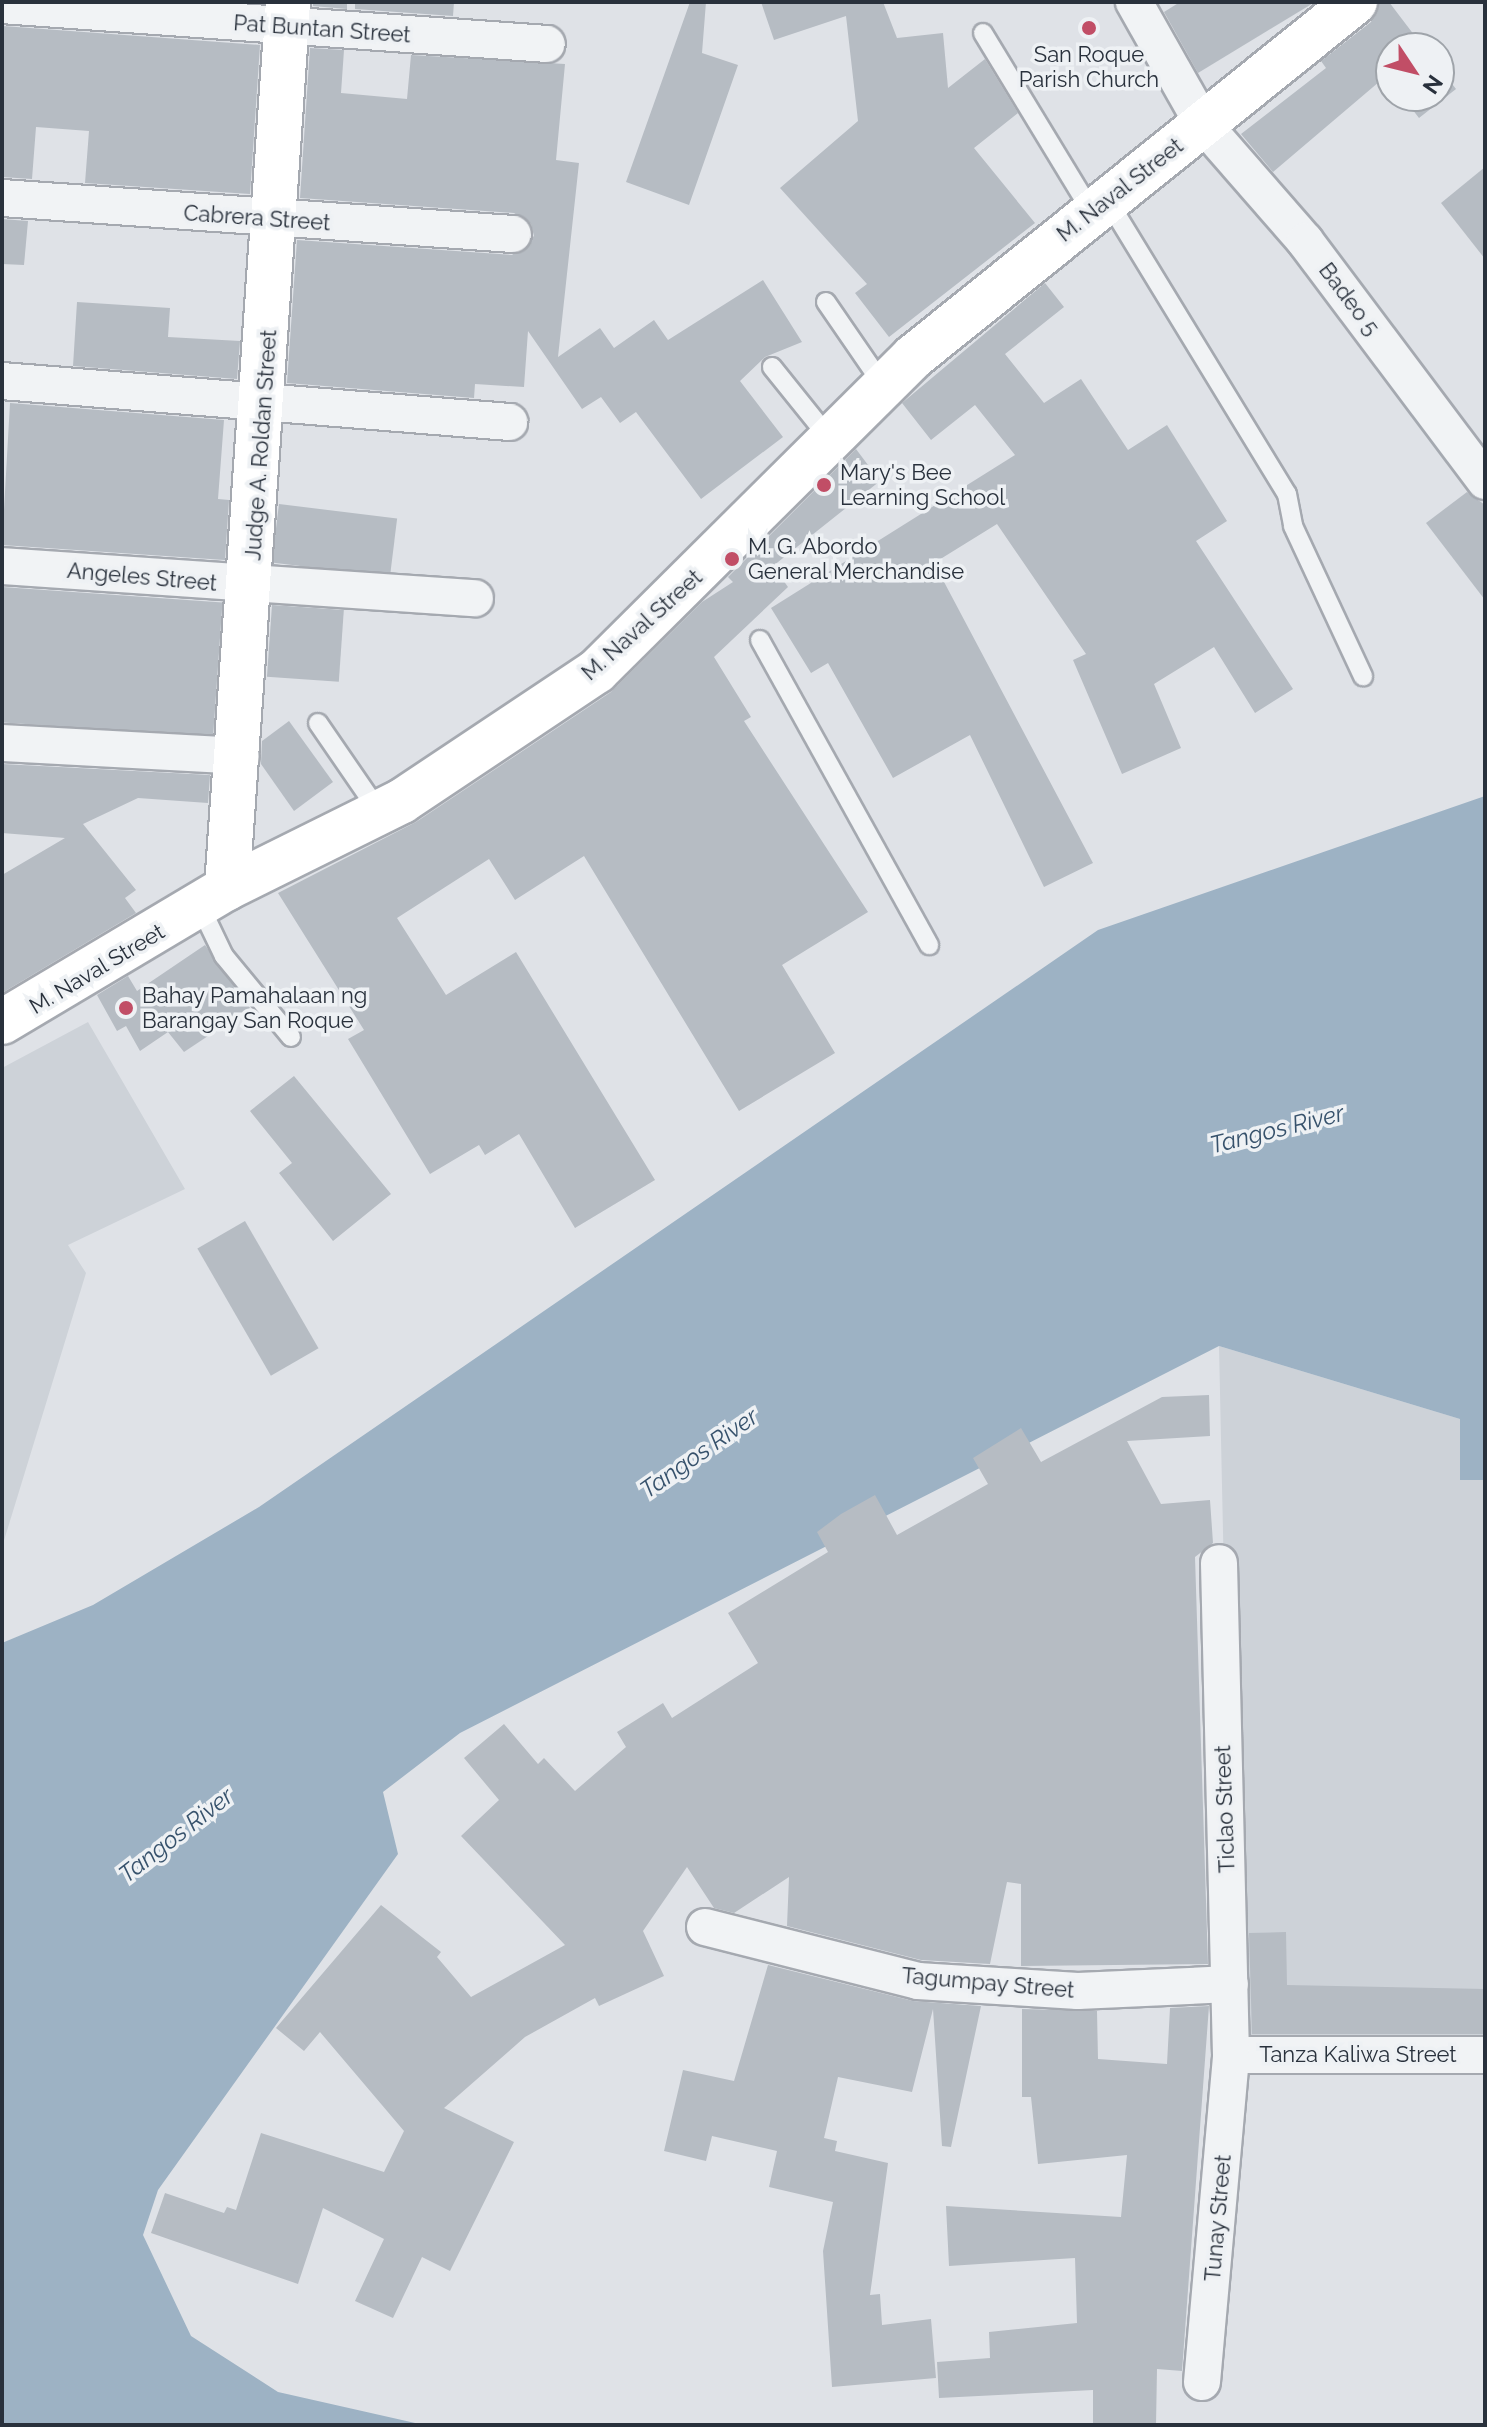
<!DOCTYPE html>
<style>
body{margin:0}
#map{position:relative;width:1487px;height:2427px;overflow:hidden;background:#dfe2e7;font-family:Raleway,sans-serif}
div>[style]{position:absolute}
.built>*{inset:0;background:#cdd2d8}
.water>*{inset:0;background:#9db2c4}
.building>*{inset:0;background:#b6bcc3;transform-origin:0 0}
.roads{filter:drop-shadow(2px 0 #a5a9b0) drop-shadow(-2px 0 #a5a9b0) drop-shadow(0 2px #a5a9b0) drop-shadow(0 -2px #a5a9b0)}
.lane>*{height:18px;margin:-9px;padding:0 9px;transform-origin:9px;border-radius:9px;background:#f1f3f5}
.street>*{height:36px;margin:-18px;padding:0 18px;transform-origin:18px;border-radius:18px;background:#f1f3f5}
.secondary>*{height:44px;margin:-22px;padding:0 22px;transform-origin:22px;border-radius:22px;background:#fff}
.dots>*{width:22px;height:22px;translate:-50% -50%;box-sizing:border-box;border:4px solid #eef1f4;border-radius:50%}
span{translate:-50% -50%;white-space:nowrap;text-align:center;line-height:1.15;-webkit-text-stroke:7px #eef1f4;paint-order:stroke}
.street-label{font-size:22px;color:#29313c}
.poi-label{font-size:22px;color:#29313c}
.left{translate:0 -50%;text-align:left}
.water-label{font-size:24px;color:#37526c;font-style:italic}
.frame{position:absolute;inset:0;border:4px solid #29313c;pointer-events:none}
.north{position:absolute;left:1375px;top:32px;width:80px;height:80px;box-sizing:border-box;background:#eef1f4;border:2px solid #9fa4aa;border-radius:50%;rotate:125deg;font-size:22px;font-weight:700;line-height:32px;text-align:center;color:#29313c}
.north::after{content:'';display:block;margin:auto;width:28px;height:36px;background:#c14e66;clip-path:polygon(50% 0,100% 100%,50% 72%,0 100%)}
</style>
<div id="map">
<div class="built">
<i style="clip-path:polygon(88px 1022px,185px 1189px,68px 1245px,86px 1273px,2px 1547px,2px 1068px)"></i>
<i style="clip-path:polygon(1219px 1346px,1460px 1419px,1460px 1480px,1485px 1480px,1485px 2041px,1234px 2044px)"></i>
</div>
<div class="water">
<i style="clip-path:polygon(1485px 796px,1485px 1480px,1460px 1480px,1460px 1419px,1219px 1346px,460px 1733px,383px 1792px,398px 1854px,158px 2190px,143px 2235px,191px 2336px,278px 2392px,424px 2425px,2px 2425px,2px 1643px,93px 1605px,259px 1507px,1098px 930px)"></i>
</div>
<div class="building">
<i style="clip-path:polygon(313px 2px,347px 2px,347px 9px,313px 6px)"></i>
<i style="clip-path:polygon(355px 2px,454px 2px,453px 16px,355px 9px)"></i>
<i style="clip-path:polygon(690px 2px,706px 2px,702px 53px,738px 65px,689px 205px,626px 182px)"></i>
<i style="clip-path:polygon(761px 2px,883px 2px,897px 38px,943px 33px,948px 88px,985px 59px,1018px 113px,974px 148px,1035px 223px,889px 337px,855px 293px,867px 284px,780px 188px,858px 121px,846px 16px,774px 40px)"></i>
<i style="clip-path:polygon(1180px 2px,1315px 2px,1198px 73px,1164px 12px)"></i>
<i style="clip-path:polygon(1379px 2px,1389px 2px,1424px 48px,1391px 48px,1391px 82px,1386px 76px,1273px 172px,1241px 134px,1326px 68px,1321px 61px,1371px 22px)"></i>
<i style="clip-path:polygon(3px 26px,260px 45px,250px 194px,85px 183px,89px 131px,36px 127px,32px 179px,2px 177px)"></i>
<i style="clip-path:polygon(310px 48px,344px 50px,341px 93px,407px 99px,411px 55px,565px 64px,556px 160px,579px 163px,558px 357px,600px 328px,614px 348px,654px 320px,668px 340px,763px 280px,802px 342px,765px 357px,740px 381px,783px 437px,701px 499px,636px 412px,620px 423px,601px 397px,582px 409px,528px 331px,524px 387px,475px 384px,474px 398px,287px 383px,297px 240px,512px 255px,534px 236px,531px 224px,514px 213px,300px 198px)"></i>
<i style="clip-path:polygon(1439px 67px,1456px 89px,1419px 118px,1402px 96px,1439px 96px)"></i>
<i style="clip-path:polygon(1485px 167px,1485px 259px,1441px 203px)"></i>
<i style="clip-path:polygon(2px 219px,28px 221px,24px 265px,2px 264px)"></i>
<i style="clip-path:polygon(1045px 283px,1064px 307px,1005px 354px,1044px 403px,1081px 379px,1128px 450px,1167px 425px,1227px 521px,1196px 541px,1293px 689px,1255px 713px,1214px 647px,1154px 684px,1181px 748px,1122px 774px,1073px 660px,1086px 654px,997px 524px,934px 563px,1093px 863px,1044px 887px,970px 735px,893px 778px,828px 663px,811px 673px,771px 608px,1015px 455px,975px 405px,931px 440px,902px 403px)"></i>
<i style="clip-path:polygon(77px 302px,170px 308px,168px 337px,240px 341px,237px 379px,73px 366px)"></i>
<i style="clip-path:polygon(10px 403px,224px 420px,218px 499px,229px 500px,225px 560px,2px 545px)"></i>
<i style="clip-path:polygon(856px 449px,880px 481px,773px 566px,788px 587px,714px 657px,751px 717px,744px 721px,868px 912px,782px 965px,835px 1053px,739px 1111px,584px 856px,515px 900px,489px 859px,397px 918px,446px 995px,516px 952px,655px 1180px,575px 1228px,519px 1134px,485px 1155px,479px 1145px,430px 1174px,348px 1039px,364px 1030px,278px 893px,416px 822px,611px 692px,702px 602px,733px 582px,728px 577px)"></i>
<i style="clip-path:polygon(1467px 492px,1485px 505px,1485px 600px,1426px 523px)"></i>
<i style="left:279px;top:504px;width:119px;height:59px;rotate:7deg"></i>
<i style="left:2px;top:587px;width:221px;height:135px;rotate:4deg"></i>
<i style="left:272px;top:605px;width:72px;height:72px;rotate:4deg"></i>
<i style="clip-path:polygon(289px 721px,333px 782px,294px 811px,261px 764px,262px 741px)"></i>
<i style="clip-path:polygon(2px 764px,210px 775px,208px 803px,138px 798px,83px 824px,136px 890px,125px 898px,136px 913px,2px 993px,2px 875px,65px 838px,2px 833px)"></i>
<i style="clip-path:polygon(205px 945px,250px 1008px,184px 1052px,168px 1032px,140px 1051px,126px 1026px,117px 1031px,97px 995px,128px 976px,137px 991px)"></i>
<i style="clip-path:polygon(294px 1076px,391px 1194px,333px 1241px,279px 1173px,292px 1163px,250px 1111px)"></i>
<i style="left:245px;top:1221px;width:147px;height:55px;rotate:60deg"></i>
<i style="clip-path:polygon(1209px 1395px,1210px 1436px,1127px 1441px,1161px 1504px,1210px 1500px,1213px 1543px,1195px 1557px,1208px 1964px,1021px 1966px,1021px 1884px,1007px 1882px,990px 1964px,921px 1960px,787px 1926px,789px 1877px,734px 1913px,714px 1908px,687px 1867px,643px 1931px,664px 1976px,599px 2006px,595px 1998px,525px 2037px,444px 2108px,514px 2142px,450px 2271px,422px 2257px,393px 2318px,355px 2301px,384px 2239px,323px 2208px,298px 2284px,151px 2233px,165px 2193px,224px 2213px,227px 2207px,236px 2210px,261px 2133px,384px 2172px,404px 2131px,320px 2032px,304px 2051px,276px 2028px,381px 1905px,441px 1952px,437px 1957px,471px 1997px,565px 1945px,461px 1836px,499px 1800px,464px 1758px,504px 1724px,538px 1764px,544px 1758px,575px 1791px,626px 1747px,617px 1732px,663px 1703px,672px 1718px,758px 1663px,728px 1613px,828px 1552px,817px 1532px,841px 1514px,875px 1495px,897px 1535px,988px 1484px,973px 1458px,1021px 1428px,1041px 1462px,1162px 1397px)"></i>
<i style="clip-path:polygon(1286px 1932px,1287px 1985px,1485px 1989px,1485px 2034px,1252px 2034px,1249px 1933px)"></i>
<i style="clip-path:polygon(768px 1965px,913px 2001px,981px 2006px,951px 2147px,942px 2146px,933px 2009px,912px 2092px,838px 2077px,824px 2138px,837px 2141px,835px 2151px,888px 2163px,870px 2295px,880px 2294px,882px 2325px,931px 2319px,936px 2378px,832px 2387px,823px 2251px,833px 2202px,769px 2187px,777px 2151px,712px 2136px,706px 2161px,664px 2151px,683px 2070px,734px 2081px)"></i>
<i style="clip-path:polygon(1209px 2006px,1182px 2371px,1157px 2369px,1156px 2425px,1093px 2425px,1093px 2390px,939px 2398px,937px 2362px,990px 2358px,989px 2332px,1077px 2323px,1075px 2258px,949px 2266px,946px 2206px,1121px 2217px,1127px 2155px,1038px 2164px,1031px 2097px,1022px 2097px,1022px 2009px,1097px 2011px,1098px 2059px,1167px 2064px,1170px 2008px)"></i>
</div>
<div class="roads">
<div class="lane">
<i style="left:983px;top:33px;width:210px;rotate:58.7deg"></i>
<i style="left:1108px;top:201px;width:343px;rotate:58.6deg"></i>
<i style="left:1287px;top:494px;width:33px;rotate:79deg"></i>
<i style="left:1293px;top:526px;width:166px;rotate:65deg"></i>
<i style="left:826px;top:302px;width:101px;rotate:55.5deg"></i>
<i style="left:772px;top:367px;width:91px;rotate:51.2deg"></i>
<i style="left:760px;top:640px;width:349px;rotate:61deg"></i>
<i style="left:318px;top:723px;width:104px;rotate:55.5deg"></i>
<i style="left:201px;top:908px;width:53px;rotate:64.4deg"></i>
<i style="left:224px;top:956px;width:105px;rotate:50.4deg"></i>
</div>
<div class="street">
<i style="left:1134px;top:2px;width:140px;rotate:60.5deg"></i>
<i style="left:1203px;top:124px;width:155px;rotate:48.9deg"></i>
<i style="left:1305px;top:241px;width:300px;rotate:53.1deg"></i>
<i style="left:2px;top:5px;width:546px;rotate:4.09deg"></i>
<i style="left:2px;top:198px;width:512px;rotate:4.03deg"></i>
<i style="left:2px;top:381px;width:509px;rotate:4.62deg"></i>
<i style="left:2px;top:566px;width:474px;rotate:3.9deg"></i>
<i style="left:2px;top:743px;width:239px;rotate:3.1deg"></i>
<i style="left:705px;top:1927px;width:220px;rotate:14.2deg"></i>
<i style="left:918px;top:1981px;width:160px;rotate:3.6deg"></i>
<i style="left:1078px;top:1991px;width:152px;rotate:-2.6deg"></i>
<i style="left:1231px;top:2055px;width:254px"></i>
<i style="left:1202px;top:2382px;width:328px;rotate:-84.9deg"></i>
<i style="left:1231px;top:2055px;width:492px;rotate:-91.4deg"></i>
</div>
<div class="secondary">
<i style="left:227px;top:888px;width:888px;rotate:-86.06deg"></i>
<i style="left:2px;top:1022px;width:262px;rotate:-30.8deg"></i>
<i style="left:227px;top:888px;width:195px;rotate:-26.4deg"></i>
<i style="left:402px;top:801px;width:234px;rotate:-33.7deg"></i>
<i style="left:597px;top:671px;width:445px;rotate:-44.8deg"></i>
<i style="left:913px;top:357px;width:567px;rotate:-38.77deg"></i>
</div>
</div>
<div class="dots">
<i style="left:1089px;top:28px;background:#c14e66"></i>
<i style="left:824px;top:485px;background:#c14e66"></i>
<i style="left:732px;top:559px;background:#c14e66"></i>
<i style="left:126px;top:1008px;background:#c14e66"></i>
</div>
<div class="street-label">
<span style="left:322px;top:29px;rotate:4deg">Pat Buntan Street</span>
<span style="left:1120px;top:190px;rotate:-38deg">M. Naval Street</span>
<span style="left:257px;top:218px;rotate:4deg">Cabrera Street</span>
<span style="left:1349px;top:299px;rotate:53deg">Badeo 5</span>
<span style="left:261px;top:445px;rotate:-86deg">Judge A. Roldan Street</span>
<span style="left:142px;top:577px;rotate:5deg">Angeles Street</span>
<span style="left:642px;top:625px;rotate:-42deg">M. Naval Street</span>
<span style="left:97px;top:969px;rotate:-31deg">M. Naval Street</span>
<span style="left:1225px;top:1809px;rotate:-92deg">Ticlao Street</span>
<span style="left:988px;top:1983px;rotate:5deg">Tagumpay Street</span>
<span style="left:1358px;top:2055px">Tanza Kaliwa Street</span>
<span style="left:1218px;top:2218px;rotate:-85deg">Tunay Street</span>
</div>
<div class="poi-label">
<span style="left:1089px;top:67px">San Roque<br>Parish Church</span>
<span class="left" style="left:840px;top:485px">Mary's Bee<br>Learning School</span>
<span class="left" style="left:748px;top:559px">M. G. Abordo<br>General Merchandise</span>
<span class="left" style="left:142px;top:1008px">Bahay Pamahalaan ng<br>Barangay San Roque</span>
</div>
<div class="water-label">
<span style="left:1277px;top:1129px;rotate:-14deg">Tangos River</span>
<span style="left:699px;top:1453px;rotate:-35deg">Tangos River</span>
<span style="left:176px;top:1835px;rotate:-38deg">Tangos River</span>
</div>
<div class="frame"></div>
<div class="north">N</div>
</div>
